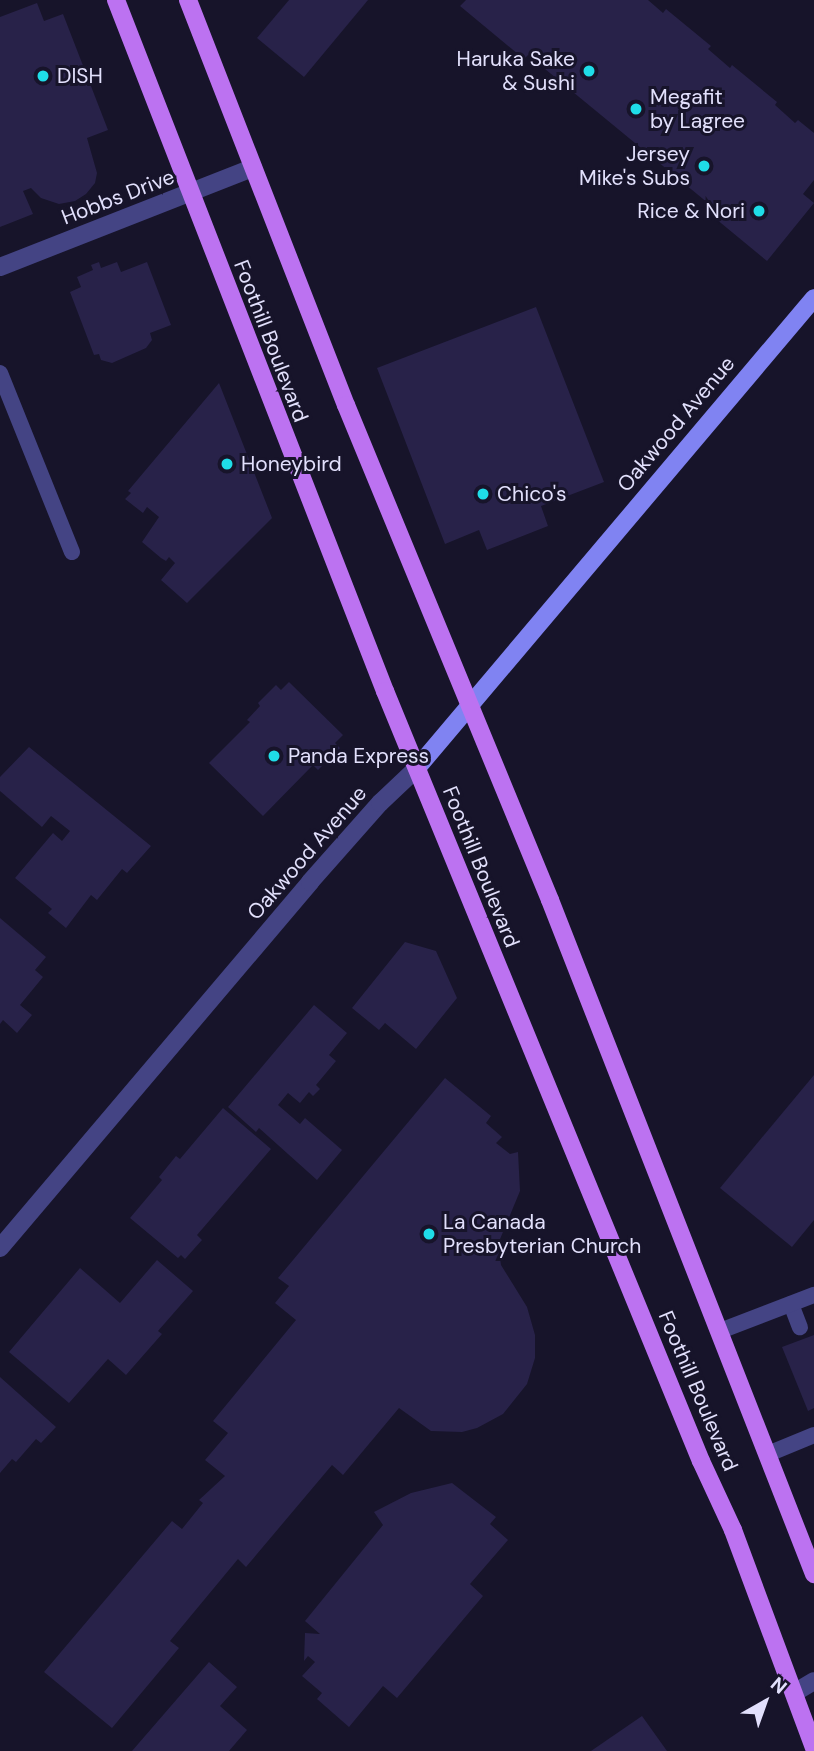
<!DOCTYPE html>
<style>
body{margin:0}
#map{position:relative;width:814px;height:1751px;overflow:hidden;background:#17142a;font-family:"DM Sans",sans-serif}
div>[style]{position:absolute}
.building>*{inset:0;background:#282249}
.lane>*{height:16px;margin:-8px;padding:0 8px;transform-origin:8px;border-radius:8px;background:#444484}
.street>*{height:18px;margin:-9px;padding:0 9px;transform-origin:9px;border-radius:9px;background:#444484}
.secondary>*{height:18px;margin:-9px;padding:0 9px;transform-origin:9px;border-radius:9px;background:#8083f2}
.primary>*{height:18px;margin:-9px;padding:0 9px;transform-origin:9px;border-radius:9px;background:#bc72f1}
.dots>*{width:19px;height:19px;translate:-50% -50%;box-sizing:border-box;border:4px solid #17142a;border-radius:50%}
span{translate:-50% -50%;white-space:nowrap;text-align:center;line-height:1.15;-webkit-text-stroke:6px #17142a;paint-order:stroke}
.poi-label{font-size:21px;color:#e2e0fc}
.right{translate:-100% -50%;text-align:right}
.left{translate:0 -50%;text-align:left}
.street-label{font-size:21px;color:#e2e0fc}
.north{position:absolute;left:730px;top:1667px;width:70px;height:70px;-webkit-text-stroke:5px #17142a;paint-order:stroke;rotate:40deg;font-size:19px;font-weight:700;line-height:28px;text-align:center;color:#e2e0fc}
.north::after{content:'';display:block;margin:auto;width:24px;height:32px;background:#e2e0fc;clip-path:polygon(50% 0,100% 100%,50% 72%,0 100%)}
</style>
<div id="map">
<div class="building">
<i style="clip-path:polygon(289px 0,368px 0,304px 77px,257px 38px)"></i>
<i style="clip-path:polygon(466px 0,648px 0,663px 13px,666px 9px,711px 46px,708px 49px,730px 68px,732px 65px,777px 102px,775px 105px,795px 123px,798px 120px,814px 133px,814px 180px,803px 194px,814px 203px,767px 261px,710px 214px,714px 208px,528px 55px,524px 59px,460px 6px)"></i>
<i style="clip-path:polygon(37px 3px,44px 21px,63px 14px,108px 130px,87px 138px,97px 173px,95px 183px,86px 194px,75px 201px,59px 204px,41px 198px,31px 188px,23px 191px,33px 214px,0 227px,0 17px)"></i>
<i style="clip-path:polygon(99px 262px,101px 268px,117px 262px,121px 272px,147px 262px,171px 325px,150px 333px,152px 340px,146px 348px,112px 363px,101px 360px,99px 354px,94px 355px,70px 292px,81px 287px,77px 277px,93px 270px,91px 265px)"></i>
<i style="clip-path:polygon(536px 307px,604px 482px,541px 506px,548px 526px,487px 550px,479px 530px,445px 544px,377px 368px)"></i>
<i style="clip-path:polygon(219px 383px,272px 518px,187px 603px,161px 580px,175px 563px,169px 557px,166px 561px,161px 558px,142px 542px,159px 517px,147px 507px,143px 513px,125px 499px,131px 493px,128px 491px)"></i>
<i style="clip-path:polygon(289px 682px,343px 735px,335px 743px,340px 748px,318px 770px,313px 765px,263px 816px,209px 763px,250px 722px,247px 720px,260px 706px,258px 703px,276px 685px,281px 690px)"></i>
<i style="clip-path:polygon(29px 747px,151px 846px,127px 873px,122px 869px,97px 900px,91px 895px,66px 928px,48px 913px,52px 909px,15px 878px,53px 833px,62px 841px,70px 831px,51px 816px,42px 827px,0 791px,0 777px)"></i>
<i style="clip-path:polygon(0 918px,46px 957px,35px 970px,43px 977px,20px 1005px,32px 1015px,17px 1033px,3px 1020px,0 1024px)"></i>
<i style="clip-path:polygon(405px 942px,436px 951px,457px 998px,416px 1049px,385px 1023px,379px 1030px,352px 1008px)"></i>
<i style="clip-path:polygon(314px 1005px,347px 1033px,329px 1055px,336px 1061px,316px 1085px,320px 1089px,313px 1096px,309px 1092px,300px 1103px,288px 1093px,278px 1105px,300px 1124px,305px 1118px,342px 1150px,317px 1180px,259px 1128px,256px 1132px,228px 1107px)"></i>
<i style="clip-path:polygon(814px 1075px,814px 1220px,792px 1247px,720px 1188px)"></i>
<i style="clip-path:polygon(445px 1078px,491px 1116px,486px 1123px,502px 1137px,496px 1143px,510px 1154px,518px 1152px,520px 1191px,498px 1244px,501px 1265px,527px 1307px,535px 1335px,535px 1358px,527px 1384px,503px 1414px,477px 1428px,462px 1432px,431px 1431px,399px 1408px,343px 1475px,332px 1465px,246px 1567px,238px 1559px,170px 1641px,179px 1648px,112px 1728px,44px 1672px,172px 1521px,182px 1529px,203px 1503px,199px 1500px,225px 1476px,205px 1460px,228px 1433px,213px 1421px,296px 1320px,275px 1303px,289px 1286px,278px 1278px)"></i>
<i style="clip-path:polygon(223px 1108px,271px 1149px,197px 1235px,202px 1240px,185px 1259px,181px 1255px,178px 1258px,130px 1218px,162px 1180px,159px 1177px,176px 1156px,180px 1159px)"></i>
<i style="clip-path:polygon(157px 1260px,193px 1291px,158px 1331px,162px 1334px,126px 1375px,108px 1359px,69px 1403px,9px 1352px,80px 1268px,120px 1303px)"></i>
<i style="clip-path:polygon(814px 1335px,814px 1408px,808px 1411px,782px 1347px)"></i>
<i style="clip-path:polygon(0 1377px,56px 1427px,41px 1443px,36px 1439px,16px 1462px,12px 1459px,0 1473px)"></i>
<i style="clip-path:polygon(452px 1483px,496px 1517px,490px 1524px,508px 1540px,470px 1584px,483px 1596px,397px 1698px,383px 1686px,349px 1727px,317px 1699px,322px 1693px,302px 1676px,315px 1662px,308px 1656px,304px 1661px,305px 1633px,320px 1634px,305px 1621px,383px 1525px,374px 1512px,411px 1493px)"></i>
<i style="clip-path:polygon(209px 1662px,237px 1687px,220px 1706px,247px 1730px,229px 1751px,132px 1751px)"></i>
<i style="clip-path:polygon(642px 1716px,667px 1751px,591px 1751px)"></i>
</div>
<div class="lane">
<i style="left:0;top:373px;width:193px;rotate:68.1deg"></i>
<i style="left:791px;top:1304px;width:25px;rotate:69deg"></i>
<i style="left:720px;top:1331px;width:101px;rotate:-21deg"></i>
<i style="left:768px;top:1454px;width:50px;rotate:-22.4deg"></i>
</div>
<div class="street">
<i style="left:0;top:267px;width:272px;rotate:-21.4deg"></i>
<i style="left:0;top:1248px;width:480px;rotate:-49.7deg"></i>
<i style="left:310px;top:882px;width:106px;rotate:-48.5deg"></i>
<i style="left:380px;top:803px;width:51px;rotate:-43.4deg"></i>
<i style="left:794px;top:1693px;width:23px;rotate:-31deg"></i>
</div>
<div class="secondary">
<i style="left:417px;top:768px;width:615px;rotate:-49.81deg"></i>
</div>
<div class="primary">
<i style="left:116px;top:0;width:742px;rotate:68.73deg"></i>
<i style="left:385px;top:691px;width:832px;rotate:67.69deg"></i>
<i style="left:701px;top:1461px;width:76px;rotate:65.1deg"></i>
<i style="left:733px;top:1530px;width:233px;rotate:69.6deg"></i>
<i style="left:188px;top:0;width:435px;rotate:68.7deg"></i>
<i style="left:346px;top:405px;width:535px;rotate:67.6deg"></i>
<i style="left:550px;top:900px;width:724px;rotate:68.61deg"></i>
</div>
<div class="dots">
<i style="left:589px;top:71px;background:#1fdde8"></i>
<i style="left:43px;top:76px;background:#1fdde8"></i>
<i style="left:636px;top:109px;background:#1fdde8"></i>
<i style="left:704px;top:166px;background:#1fdde8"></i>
<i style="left:759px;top:211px;background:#1fdde8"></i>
<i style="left:227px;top:464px;background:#1fdde8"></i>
<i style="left:483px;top:494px;background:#1fdde8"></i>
<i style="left:274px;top:756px;background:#1fdde8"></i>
<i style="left:429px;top:1234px;background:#1fdde8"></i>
</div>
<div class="poi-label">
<span class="right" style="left:575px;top:71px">Haruka Sake<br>&amp; Sushi</span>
<span class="left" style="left:57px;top:76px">DISH</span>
<span class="left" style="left:650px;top:109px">Megafit<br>by Lagree</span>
<span class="right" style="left:690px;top:166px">Jersey<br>Mike's Subs</span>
<span class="right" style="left:745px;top:211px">Rice &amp; Nori</span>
<span class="left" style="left:241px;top:464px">Honeybird</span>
<span class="left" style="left:497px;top:494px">Chico's</span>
<span class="left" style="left:288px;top:756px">Panda Express</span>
<span class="left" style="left:443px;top:1234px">La Canada<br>Presbyterian Church</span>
</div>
<div class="street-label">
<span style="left:118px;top:197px;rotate:-21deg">Hobbs Drive</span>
<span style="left:271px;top:341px;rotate:69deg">Foothill Boulevard</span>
<span style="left:676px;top:424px;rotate:-50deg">Oakwood Avenue</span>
<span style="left:307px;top:853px;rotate:-49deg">Oakwood Avenue</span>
<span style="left:481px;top:867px;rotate:68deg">Foothill Boulevard</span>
<span style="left:698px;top:1391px;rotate:67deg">Foothill Boulevard</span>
</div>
<div class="north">N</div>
</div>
